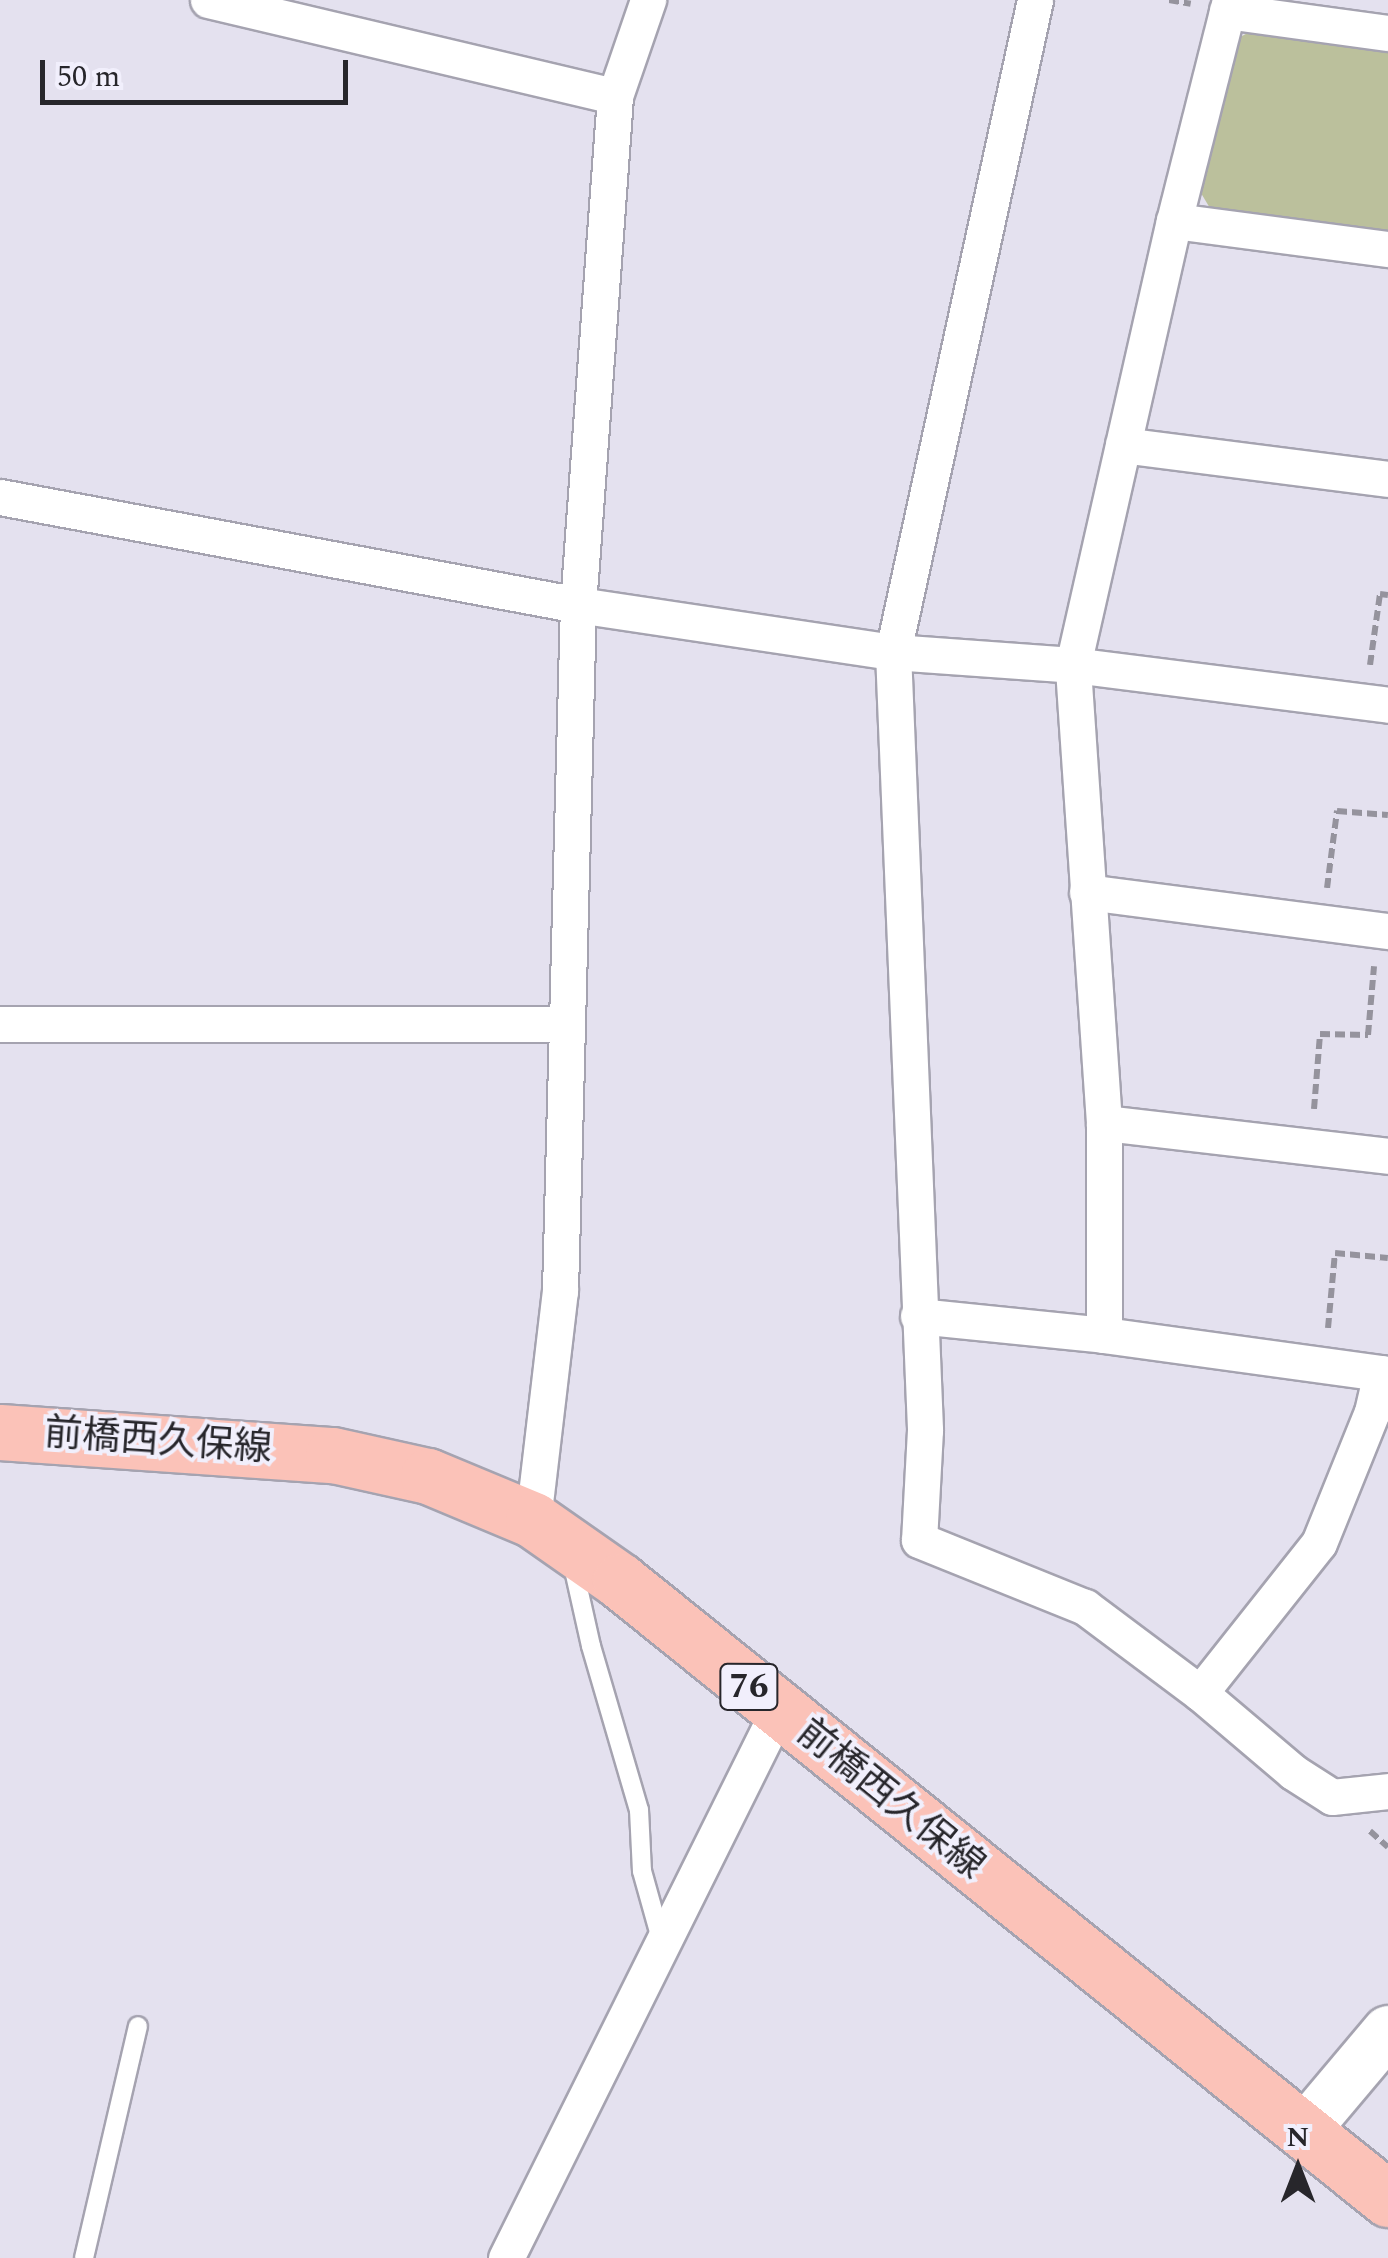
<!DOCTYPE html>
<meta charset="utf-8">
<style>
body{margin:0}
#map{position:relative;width:1388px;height:2258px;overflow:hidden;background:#e4e1ef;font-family:Spectral,"Noto Sans JP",serif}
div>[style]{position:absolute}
.green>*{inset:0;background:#bbc09c}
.path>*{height:6px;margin-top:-3px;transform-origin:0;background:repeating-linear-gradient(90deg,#95939d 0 10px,transparent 0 15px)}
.roads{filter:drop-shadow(2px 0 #a5a3b0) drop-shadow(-2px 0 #a5a3b0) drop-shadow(0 2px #a5a3b0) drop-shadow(0 -2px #a5a3b0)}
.lane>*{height:18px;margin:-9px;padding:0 9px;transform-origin:9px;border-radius:9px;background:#fff}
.street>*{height:35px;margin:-17.5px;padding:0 17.5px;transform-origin:17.5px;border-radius:17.5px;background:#fff}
.secondary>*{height:50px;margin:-25px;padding:0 25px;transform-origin:25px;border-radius:25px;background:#fff}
.primary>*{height:55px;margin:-27.5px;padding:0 27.5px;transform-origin:27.5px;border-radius:27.5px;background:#fbc2b8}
span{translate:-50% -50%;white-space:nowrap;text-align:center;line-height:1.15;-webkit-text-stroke:8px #f1effc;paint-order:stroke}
.shield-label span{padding:2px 8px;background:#f1effc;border:2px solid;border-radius:8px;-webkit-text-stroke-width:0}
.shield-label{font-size:35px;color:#27262b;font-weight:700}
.street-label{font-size:38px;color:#27262b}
.north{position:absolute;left:1248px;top:2118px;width:100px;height:100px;-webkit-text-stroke:8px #f1effc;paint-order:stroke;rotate:0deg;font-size:28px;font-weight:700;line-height:40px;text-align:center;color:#27262b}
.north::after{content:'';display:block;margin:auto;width:35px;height:45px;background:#27262b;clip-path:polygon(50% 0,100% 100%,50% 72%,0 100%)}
.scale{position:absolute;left:40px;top:60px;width:308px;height:45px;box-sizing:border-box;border:5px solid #27262b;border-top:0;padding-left:12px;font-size:30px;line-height:35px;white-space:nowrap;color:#27262b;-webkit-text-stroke:8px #f1effc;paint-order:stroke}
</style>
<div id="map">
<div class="green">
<i style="clip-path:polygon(1255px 29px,1388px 46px,1388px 239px,1214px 215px,1195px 183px,1231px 42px)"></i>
</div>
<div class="path">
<i style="left:1169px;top:0;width:22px;rotate:10deg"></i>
<i style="left:1370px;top:665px;width:72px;rotate:-82deg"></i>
<i style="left:1380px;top:594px;width:8px;rotate:7deg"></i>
<i style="left:1327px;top:888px;width:78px;rotate:-82.6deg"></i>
<i style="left:1337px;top:811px;width:51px;rotate:4.5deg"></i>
<i style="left:1314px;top:1109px;width:75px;rotate:-85.4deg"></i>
<i style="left:1320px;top:1034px;width:48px;rotate:1.2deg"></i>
<i style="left:1368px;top:1035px;width:69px;rotate:-85deg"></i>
<i style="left:1328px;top:1328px;width:75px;rotate:-84.7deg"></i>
<i style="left:1335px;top:1253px;width:53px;rotate:5.4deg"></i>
<i style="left:1370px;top:1831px;width:24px;rotate:42deg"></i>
</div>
<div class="roads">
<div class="lane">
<i style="left:572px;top:1561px;width:87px;rotate:77.4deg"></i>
<i style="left:591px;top:1646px;width:171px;rotate:73.7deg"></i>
<i style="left:639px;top:1810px;width:61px;rotate:87.2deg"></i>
<i style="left:642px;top:1871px;width:71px;rotate:74.4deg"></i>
<i style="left:84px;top:2258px;width:238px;rotate:-76.9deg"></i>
</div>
<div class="street">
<i style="left:208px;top:0;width:418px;rotate:13.3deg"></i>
<i style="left:1035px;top:0;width:667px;rotate:102.29deg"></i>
<i style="left:893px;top:652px;width:779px;rotate:87.64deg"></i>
<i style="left:925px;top:1430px;width:110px;rotate:93.1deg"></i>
<i style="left:919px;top:1540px;width:179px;rotate:22deg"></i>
<i style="left:1085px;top:1607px;width:144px;rotate:36.8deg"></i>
<i style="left:1200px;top:1693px;width:122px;rotate:40.3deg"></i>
<i style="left:1293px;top:1772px;width:46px;rotate:32.7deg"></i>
<i style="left:1332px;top:1797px;width:56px;rotate:-6.1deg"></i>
<i style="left:1227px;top:11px;width:162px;rotate:7.8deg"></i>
<i style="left:1174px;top:221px;width:216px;rotate:7.5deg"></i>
<i style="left:1123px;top:445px;width:267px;rotate:7.3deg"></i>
<i style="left:0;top:497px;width:588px;rotate:10.58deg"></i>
<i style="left:578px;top:605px;width:318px;rotate:8.5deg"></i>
<i style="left:893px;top:652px;width:180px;rotate:4.1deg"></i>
<i style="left:1073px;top:665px;width:318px;rotate:7.2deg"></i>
<i style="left:1087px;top:892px;width:304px;rotate:7.4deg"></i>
<i style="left:0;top:1024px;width:567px"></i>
<i style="left:1104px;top:1123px;width:286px;rotate:6.6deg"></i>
<i style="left:918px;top:1316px;width:187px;rotate:5.8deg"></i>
<i style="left:1104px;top:1335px;width:287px;rotate:7.8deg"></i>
<i style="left:1104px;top:1335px;width:212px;rotate:-90deg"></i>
<i style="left:1104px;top:1123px;width:459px;rotate:-93.9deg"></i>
<i style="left:1073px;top:665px;width:455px;rotate:-77.2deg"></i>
<i style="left:1174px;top:221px;width:228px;rotate:-75.8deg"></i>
<i style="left:533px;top:1520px;width:231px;rotate:-83.3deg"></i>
<i style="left:560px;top:1291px;width:686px;rotate:-88.5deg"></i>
<i style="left:578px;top:605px;width:510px;rotate:-85.84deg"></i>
<i style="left:615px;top:96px;width:102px;rotate:-71deg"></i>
<i style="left:1200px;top:1693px;width:191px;rotate:-51.6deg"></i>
<i style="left:1319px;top:1543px;width:141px;rotate:-68deg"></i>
<i style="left:1372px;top:1412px;width:40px;rotate:-77deg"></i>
<i style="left:506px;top:2258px;width:611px;rotate:-63.56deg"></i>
</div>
<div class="secondary">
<i style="left:1303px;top:2132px;width:132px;rotate:-49.9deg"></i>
</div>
<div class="primary">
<i style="left:0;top:1432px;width:334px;rotate:4deg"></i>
<i style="left:333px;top:1455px;width:97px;rotate:12.5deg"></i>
<i style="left:428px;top:1476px;width:114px;rotate:22.7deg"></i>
<i style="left:533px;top:1520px;width:106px;rotate:35deg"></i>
<i style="left:620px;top:1581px;width:986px;rotate:38.82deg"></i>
</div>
</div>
<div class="shield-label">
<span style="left:749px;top:1687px">76</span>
</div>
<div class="street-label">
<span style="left:158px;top:1442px;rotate:4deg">前橋西久保線</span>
<span style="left:890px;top:1800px;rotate:39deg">前橋西久保線</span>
</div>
<div class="north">N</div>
<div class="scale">50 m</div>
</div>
